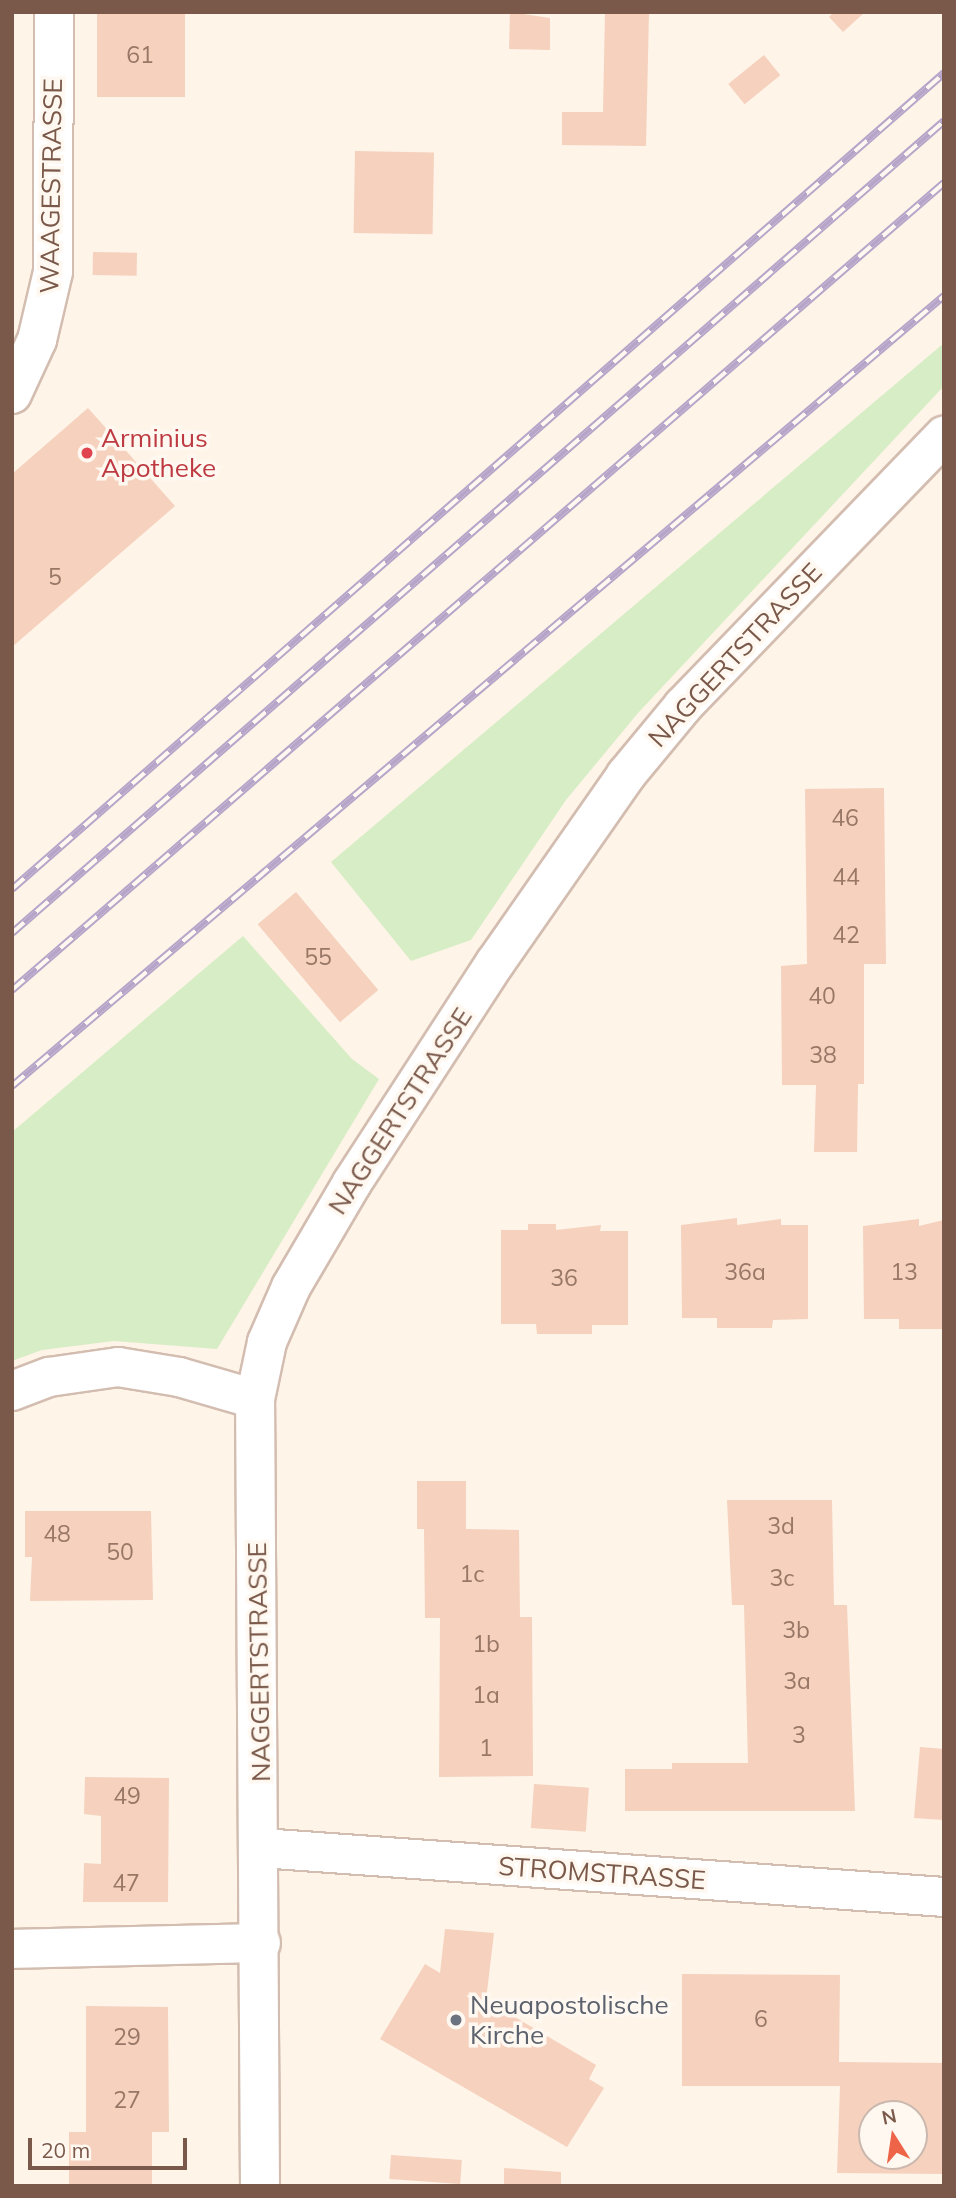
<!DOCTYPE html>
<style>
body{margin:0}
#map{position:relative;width:956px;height:2198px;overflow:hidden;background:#fef4e8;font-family:Mulish,sans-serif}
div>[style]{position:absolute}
.green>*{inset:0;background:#d7edc5}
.building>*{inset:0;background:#f5d1be;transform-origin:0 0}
.roads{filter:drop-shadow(2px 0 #d3bdb0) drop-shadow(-2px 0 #d3bdb0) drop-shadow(0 2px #d3bdb0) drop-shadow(0 -2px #d3bdb0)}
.street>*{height:38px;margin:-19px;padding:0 19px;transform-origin:19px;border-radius:19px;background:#fff}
.rail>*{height:8px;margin-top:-4px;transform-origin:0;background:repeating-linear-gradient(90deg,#fff8f0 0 16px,#b7a5c9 0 32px);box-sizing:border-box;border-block:2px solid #b7a5c9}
.dots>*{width:19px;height:19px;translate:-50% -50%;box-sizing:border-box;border:4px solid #fff8f0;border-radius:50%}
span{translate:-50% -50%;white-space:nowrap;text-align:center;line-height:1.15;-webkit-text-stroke:7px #fff8f0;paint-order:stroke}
.number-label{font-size:23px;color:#997767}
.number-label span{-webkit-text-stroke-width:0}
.street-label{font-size:26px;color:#7a594a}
.health-label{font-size:26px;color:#be3a42}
.left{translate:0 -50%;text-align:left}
.worship-label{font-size:26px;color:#5b616d}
.frame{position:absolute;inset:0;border:14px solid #7a594a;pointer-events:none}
.north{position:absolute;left:858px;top:2100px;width:70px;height:70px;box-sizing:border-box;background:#fff8f0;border:2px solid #cab8ae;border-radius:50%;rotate:348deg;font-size:19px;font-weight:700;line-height:28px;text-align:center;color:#7a594a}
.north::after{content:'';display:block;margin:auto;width:24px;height:32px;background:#ed6448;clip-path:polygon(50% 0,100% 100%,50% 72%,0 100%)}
.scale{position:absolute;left:28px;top:2138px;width:159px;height:32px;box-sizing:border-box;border:4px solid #7a594a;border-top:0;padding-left:9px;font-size:21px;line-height:24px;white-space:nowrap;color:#7a594a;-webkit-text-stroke:5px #fff8f0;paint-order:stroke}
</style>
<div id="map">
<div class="green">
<i style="clip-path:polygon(944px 343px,944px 386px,638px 713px,566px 800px,471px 940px,411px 961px,331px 862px)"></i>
<i style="clip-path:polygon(243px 936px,352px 1059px,379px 1079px,217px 1349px,114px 1341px,42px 1350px,12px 1361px,12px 1132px)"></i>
</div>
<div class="building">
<i style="left:97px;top:12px;width:88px;height:85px"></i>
<i style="clip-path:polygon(510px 12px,550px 18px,550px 50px,509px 49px)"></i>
<i style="clip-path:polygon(605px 12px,649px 12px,646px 146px,562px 145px,562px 112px,603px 112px)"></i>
<i style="clip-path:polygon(834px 12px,865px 12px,843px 32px,829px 17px)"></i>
<i style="left:764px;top:55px;width:26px;height:46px;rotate:51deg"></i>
<i style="left:355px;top:151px;width:79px;height:82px;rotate:1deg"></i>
<i style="left:93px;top:252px;width:44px;height:23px;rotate:1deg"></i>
<i style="clip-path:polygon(88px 408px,175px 506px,12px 647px,12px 474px)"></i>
<i style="clip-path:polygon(884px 788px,886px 964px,864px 964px,864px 1084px,858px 1084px,857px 1152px,814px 1152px,816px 1085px,782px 1085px,781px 966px,807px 964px,805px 789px)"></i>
<i style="left:296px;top:892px;width:128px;height:50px;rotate:50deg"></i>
<i style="clip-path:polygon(737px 1218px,737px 1225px,781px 1219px,781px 1225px,808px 1225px,808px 1319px,773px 1320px,772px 1328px,717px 1328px,717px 1318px,682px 1318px,681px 1225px)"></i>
<i style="clip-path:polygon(919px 1219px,919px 1226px,944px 1220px,944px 1329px,899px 1329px,899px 1319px,864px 1319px,863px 1226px)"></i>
<i style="clip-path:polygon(528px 1224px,556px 1224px,556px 1230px,601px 1225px,600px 1231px,628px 1231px,628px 1325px,592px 1325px,592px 1334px,537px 1334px,536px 1324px,501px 1324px,501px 1230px,528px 1230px)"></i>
<i style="clip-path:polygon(417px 1481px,466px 1481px,466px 1529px,519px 1530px,520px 1617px,532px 1617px,533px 1776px,439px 1777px,440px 1618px,425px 1618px,424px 1529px,417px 1529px)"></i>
<i style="clip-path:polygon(727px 1500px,832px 1500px,834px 1605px,847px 1605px,855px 1811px,625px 1811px,625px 1769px,672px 1769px,672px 1763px,748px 1763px,744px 1605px,732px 1605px)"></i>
<i style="clip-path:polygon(25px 1511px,151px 1511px,153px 1600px,30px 1601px,32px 1557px,25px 1557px)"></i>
<i style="clip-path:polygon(920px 1747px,944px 1749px,944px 1820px,914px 1818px)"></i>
<i style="clip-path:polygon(85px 1777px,169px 1778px,168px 1902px,83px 1902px,84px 1863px,101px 1864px,101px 1816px,84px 1814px)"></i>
<i style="left:534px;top:1784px;width:55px;height:44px;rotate:4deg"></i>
<i style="clip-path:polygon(445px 1929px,494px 1933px,486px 2000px,596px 2065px,589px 2079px,604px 2088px,567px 2147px,380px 2039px,425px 1964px,440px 1973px)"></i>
<i style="clip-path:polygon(evenodd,682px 1974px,840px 1975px,839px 2062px,944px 2063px,944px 2174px,837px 2173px,840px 2086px,682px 2086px,682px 1974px,872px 2114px,914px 2114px,914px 2156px,872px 2156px,872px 2114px)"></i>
<i style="clip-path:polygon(86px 2006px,168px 2007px,169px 2132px,152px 2132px,152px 2186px,69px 2186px,69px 2132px,86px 2132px)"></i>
<i style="left:391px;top:2155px;width:71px;height:24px;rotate:4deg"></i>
<i style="clip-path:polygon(504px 2168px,561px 2172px,561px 2186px,504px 2184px)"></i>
</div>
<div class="roads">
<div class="street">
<i style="left:12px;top:394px;width:60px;rotate:-65.2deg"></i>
<i style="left:37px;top:340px;width:70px;rotate:-76.8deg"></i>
<i style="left:53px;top:272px;width:260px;rotate:-89.8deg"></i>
<i style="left:12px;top:1391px;width:40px;rotate:-21deg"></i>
<i style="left:49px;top:1377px;width:70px;rotate:-8.2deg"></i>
<i style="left:118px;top:1367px;width:62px;rotate:9.3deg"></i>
<i style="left:179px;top:1377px;width:79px;rotate:16.1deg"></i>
<i style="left:261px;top:1848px;width:685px;rotate:4.1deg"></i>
<i style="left:12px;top:1949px;width:249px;rotate:-1.4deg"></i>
<i style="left:260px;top:2186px;width:787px;rotate:-90.36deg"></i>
<i style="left:255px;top:1399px;width:58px;rotate:-78.1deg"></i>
<i style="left:267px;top:1342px;width:60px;rotate:-66.4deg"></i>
<i style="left:291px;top:1287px;width:121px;rotate:-59.6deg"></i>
<i style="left:352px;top:1183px;width:262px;rotate:-57deg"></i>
<i style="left:495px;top:963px;width:229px;rotate:-55.1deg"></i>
<i style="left:626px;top:775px;width:89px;rotate:-50.4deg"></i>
<i style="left:683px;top:706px;width:376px;rotate:-46deg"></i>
</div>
</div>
<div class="rail">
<i style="left:12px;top:889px;width:1239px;rotate:-41.2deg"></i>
<i style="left:12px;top:933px;width:1236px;rotate:-41.06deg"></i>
<i style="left:12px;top:990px;width:1233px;rotate:-40.89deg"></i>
<i style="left:12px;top:1086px;width:1222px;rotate:-40.29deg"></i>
</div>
<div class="dots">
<i style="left:87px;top:453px;background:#e0444e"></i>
<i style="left:456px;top:2020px;background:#6b7280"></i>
</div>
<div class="number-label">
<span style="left:140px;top:55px">61</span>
<span style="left:55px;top:577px">5</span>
<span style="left:845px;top:818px">46</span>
<span style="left:846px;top:877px">44</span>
<span style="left:846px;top:935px">42</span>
<span style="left:318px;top:957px">55</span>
<span style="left:822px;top:996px">40</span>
<span style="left:823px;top:1055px">38</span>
<span style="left:745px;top:1272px">36a</span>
<span style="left:904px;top:1272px">13</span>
<span style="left:564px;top:1278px">36</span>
<span style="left:781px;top:1526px">3d</span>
<span style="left:57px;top:1534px">48</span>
<span style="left:120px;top:1552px">50</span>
<span style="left:472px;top:1574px">1c</span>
<span style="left:782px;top:1578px">3c</span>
<span style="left:796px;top:1630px">3b</span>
<span style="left:486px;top:1644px">1b</span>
<span style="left:797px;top:1681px">3a</span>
<span style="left:486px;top:1695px">1a</span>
<span style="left:799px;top:1735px">3</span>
<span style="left:486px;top:1748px">1</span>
<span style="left:127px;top:1796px">49</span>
<span style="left:126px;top:1883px">47</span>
<span style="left:761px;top:2019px">6</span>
<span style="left:127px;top:2037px">29</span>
<span style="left:127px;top:2100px">27</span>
</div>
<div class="street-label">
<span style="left:51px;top:186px;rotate:-89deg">WAAGESTRASSE</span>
<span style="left:735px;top:655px;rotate:-47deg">NAGGERTSTRASSE</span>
<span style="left:400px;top:1111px;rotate:-57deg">NAGGERTSTRASSE</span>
<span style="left:259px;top:1662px;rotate:-91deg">NAGGERTSTRASSE</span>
<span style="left:602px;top:1873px;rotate:4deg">STROMSTRASSE</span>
</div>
<div class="health-label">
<span class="left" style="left:101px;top:453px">Arminius<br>Apotheke</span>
</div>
<div class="worship-label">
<span class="left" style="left:470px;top:2020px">Neuapostolische<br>Kirche</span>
</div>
<div class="frame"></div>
<div class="north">N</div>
<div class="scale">20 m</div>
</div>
